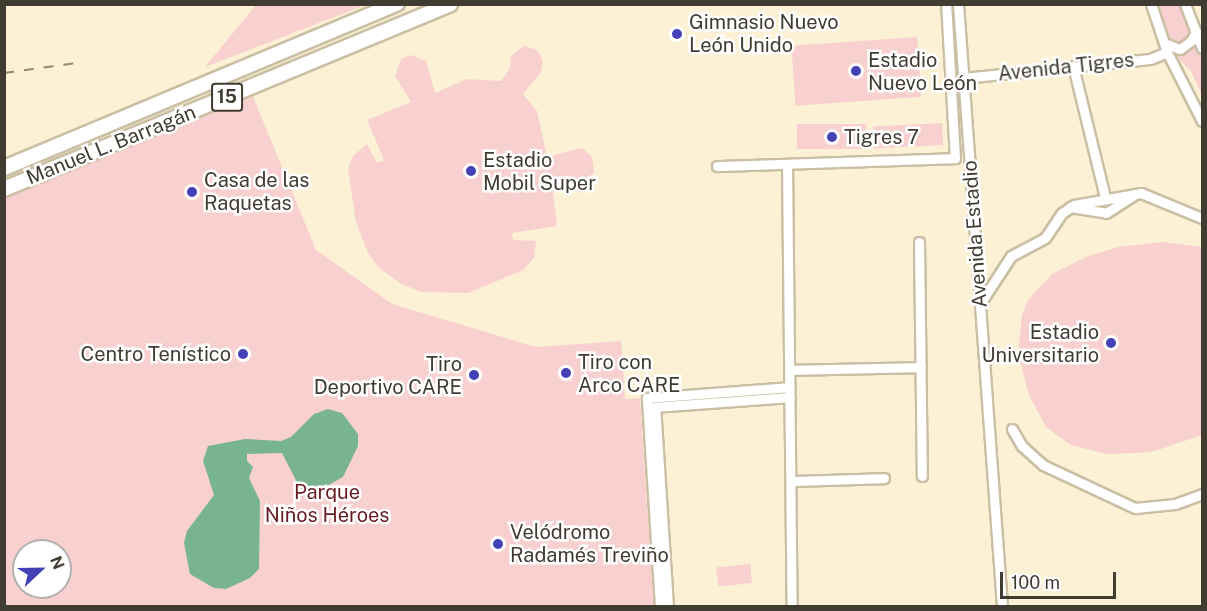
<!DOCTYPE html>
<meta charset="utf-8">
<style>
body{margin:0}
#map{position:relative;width:1207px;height:611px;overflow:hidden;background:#fcf1d5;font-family:"Public Sans",sans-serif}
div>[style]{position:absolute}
.green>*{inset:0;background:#f8d0cf;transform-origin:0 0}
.water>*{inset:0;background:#79b491}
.roads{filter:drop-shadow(2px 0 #cabfa4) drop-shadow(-2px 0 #cabfa4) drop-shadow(0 2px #cabfa4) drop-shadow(0 -2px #cabfa4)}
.minor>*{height:9px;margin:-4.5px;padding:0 4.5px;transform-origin:4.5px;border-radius:4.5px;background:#fff}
.highway>*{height:14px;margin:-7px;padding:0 7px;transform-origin:7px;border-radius:7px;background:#fff}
.rail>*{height:2px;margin-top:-1px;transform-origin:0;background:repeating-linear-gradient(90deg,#8f8876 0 10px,transparent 0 20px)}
.dots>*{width:16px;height:16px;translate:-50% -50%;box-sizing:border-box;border:3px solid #fff;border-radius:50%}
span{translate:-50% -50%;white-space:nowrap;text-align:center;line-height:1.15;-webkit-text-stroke:5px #fff;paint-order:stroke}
.shield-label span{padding:2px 4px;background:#fff;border:2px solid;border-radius:4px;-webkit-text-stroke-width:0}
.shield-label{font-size:18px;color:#403c31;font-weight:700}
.poi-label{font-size:20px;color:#403c31}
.left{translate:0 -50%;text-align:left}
.right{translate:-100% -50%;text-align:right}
.street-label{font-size:20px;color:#403c31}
.park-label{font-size:20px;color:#681a21}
.frame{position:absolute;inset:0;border:6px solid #403c31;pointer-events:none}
.north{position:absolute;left:12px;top:539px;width:60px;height:60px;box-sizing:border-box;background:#fff;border:2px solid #b3b1ad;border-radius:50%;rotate:68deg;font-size:16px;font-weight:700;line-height:24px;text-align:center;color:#403c31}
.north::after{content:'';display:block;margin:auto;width:21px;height:27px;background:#4441b7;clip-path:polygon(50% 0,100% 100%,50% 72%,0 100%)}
.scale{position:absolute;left:1000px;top:572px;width:116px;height:27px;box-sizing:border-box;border:3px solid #403c31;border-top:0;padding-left:8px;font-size:18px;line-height:21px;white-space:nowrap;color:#403c31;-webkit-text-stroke:4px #fff;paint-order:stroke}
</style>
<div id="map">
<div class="green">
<i style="clip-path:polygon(256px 5px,256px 4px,365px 5px,205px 67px)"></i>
<i style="clip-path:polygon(1158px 5px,1180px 5px,1191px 31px,1181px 45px,1170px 42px)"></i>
<i style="left:917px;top:37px;width:60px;height:126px;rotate:86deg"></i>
<i style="clip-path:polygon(1197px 44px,1202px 62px,1202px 95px,1191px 71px,1177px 57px)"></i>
<i style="clip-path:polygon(524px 46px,537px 50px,543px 61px,541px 72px,523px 94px,537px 111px,547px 157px,582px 148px,592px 157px,594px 173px,579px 183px,552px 184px,557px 226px,512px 233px,513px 240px,536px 241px,534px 258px,523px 270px,468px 293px,421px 292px,400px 283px,379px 268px,368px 253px,356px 222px,348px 169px,353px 156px,367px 144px,377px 163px,384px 160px,367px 120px,411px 102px,395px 76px,401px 59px,411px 55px,426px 61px,435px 93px,467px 79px,501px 81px,510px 68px,511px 56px)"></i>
<i style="clip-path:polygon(evenodd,252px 94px,316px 250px,392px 304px,536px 347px,621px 341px,625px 399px,640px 398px,654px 606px,5px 606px,5px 196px,252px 94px,24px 551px,60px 551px,60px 587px,24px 587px,24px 551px)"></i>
<i style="left:942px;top:123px;width:22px;height:69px;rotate:87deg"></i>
<i style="left:797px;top:124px;width:69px;height:25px"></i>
<i style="clip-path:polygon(1163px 242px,1202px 247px,1202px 435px,1155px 451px,1136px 453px,1106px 454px,1071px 445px,1046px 427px,1029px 395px,1018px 354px,1022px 315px,1028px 300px,1052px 274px,1086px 257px,1118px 247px)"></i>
<i style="left:750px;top:564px;width:19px;height:34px;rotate:84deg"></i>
</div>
<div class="water">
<i style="clip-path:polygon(328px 409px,342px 413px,358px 434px,358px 446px,343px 477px,312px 494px,302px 492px,282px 453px,247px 454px,247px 461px,253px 467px,249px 478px,260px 501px,259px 569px,250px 578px,226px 589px,214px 588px,190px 574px,184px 543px,187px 531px,214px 495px,203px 461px,208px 446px,245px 439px,281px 441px,291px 437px,314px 414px)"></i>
</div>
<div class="roads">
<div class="minor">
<i style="left:958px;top:4px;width:604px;rotate:85.82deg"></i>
<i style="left:1151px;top:4px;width:51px;rotate:71.6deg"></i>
<i style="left:1167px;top:52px;width:77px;rotate:63.1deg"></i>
<i style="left:1185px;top:4px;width:47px;rotate:68.9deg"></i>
<i style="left:1164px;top:43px;width:17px;rotate:21deg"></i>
<i style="left:1180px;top:49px;width:15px;rotate:-37deg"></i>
<i style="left:1192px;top:40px;width:10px;rotate:-66deg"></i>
<i style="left:1073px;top:66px;width:135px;rotate:76.3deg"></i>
<i style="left:963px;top:78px;width:188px;rotate:-5.8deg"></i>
<i style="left:1150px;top:59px;width:18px;rotate:-22deg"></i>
<i style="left:787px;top:164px;width:442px;rotate:89.4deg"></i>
<i style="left:717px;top:166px;width:238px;rotate:-1.9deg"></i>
<i style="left:955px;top:158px;width:154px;rotate:-93.3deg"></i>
<i style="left:1070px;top:207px;width:36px;rotate:9deg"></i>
<i style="left:1106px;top:213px;width:35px;rotate:-33deg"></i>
<i style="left:919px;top:242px;width:234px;rotate:89.3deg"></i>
<i style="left:981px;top:302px;width:55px;rotate:-56.9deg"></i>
<i style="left:1011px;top:256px;width:38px;rotate:-28deg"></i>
<i style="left:1045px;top:238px;width:30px;rotate:-56deg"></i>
<i style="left:1062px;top:213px;width:14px;rotate:-34deg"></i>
<i style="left:1074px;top:205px;width:68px;rotate:-10.2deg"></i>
<i style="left:1141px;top:193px;width:66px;rotate:22.3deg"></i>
<i style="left:790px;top:370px;width:131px;rotate:-1.3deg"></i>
<i style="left:1012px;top:429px;width:20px;rotate:60deg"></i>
<i style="left:1022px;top:446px;width:28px;rotate:42deg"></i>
<i style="left:1043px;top:465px;width:102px;rotate:25.1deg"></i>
<i style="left:1135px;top:508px;width:40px;rotate:-5.7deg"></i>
<i style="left:1175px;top:504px;width:29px;rotate:-20deg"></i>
<i style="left:791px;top:481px;width:93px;rotate:-1.8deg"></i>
<i style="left:660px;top:606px;width:208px;rotate:-93.6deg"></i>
<i style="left:647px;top:398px;width:143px;rotate:-4.4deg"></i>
<i style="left:668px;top:606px;width:199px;rotate:-93.7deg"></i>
<i style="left:655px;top:407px;width:135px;rotate:-4.2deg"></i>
</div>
<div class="highway">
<i style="left:4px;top:168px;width:426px;rotate:-22.7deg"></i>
<i style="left:4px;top:189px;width:483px;rotate:-22.5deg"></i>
</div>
</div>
<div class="rail">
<i style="left:4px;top:73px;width:73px;rotate:-7.9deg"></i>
</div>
<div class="dots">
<i style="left:677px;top:34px;background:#4441b7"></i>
<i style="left:856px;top:71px;background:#4441b7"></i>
<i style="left:832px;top:137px;background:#4441b7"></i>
<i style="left:471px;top:171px;background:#4441b7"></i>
<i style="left:192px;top:192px;background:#4441b7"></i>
<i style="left:1111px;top:343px;background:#4441b7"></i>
<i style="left:243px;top:354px;background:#4441b7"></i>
<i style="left:566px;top:373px;background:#4441b7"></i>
<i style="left:474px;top:375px;background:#4441b7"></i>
<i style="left:498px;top:544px;background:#4441b7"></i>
</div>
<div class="shield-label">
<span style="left:227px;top:97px">15</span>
</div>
<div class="poi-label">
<span class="left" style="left:689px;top:34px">Gimnasio Nuevo<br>León Unido</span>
<span class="left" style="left:868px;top:72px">Estadio<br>Nuevo León</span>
<span class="left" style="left:844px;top:137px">Tigres 7</span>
<span class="left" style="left:483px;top:172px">Estadio<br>Mobil Super</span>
<span class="left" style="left:204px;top:192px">Casa de las<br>Raquetas</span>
<span class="right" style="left:1099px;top:344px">Estadio<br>Universitario</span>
<span class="right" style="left:231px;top:354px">Centro Tenístico</span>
<span class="left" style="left:578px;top:374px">Tiro con<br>Arco CARE</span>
<span class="right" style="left:462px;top:376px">Tiro<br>Deportivo CARE</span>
<span class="left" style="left:510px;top:544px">Velódromo<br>Radamés Treviño</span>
</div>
<div class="street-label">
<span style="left:1066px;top:67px;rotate:-6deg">Avenida Tigres</span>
<span style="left:111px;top:145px;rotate:-22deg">Manuel L. Barragán</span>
<span style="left:975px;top:234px;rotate:-94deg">Avenida Estadio</span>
</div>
<div class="park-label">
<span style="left:327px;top:504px">Parque<br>Niños Héroes</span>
</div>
<div class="frame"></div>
<div class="north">N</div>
<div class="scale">100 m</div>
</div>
